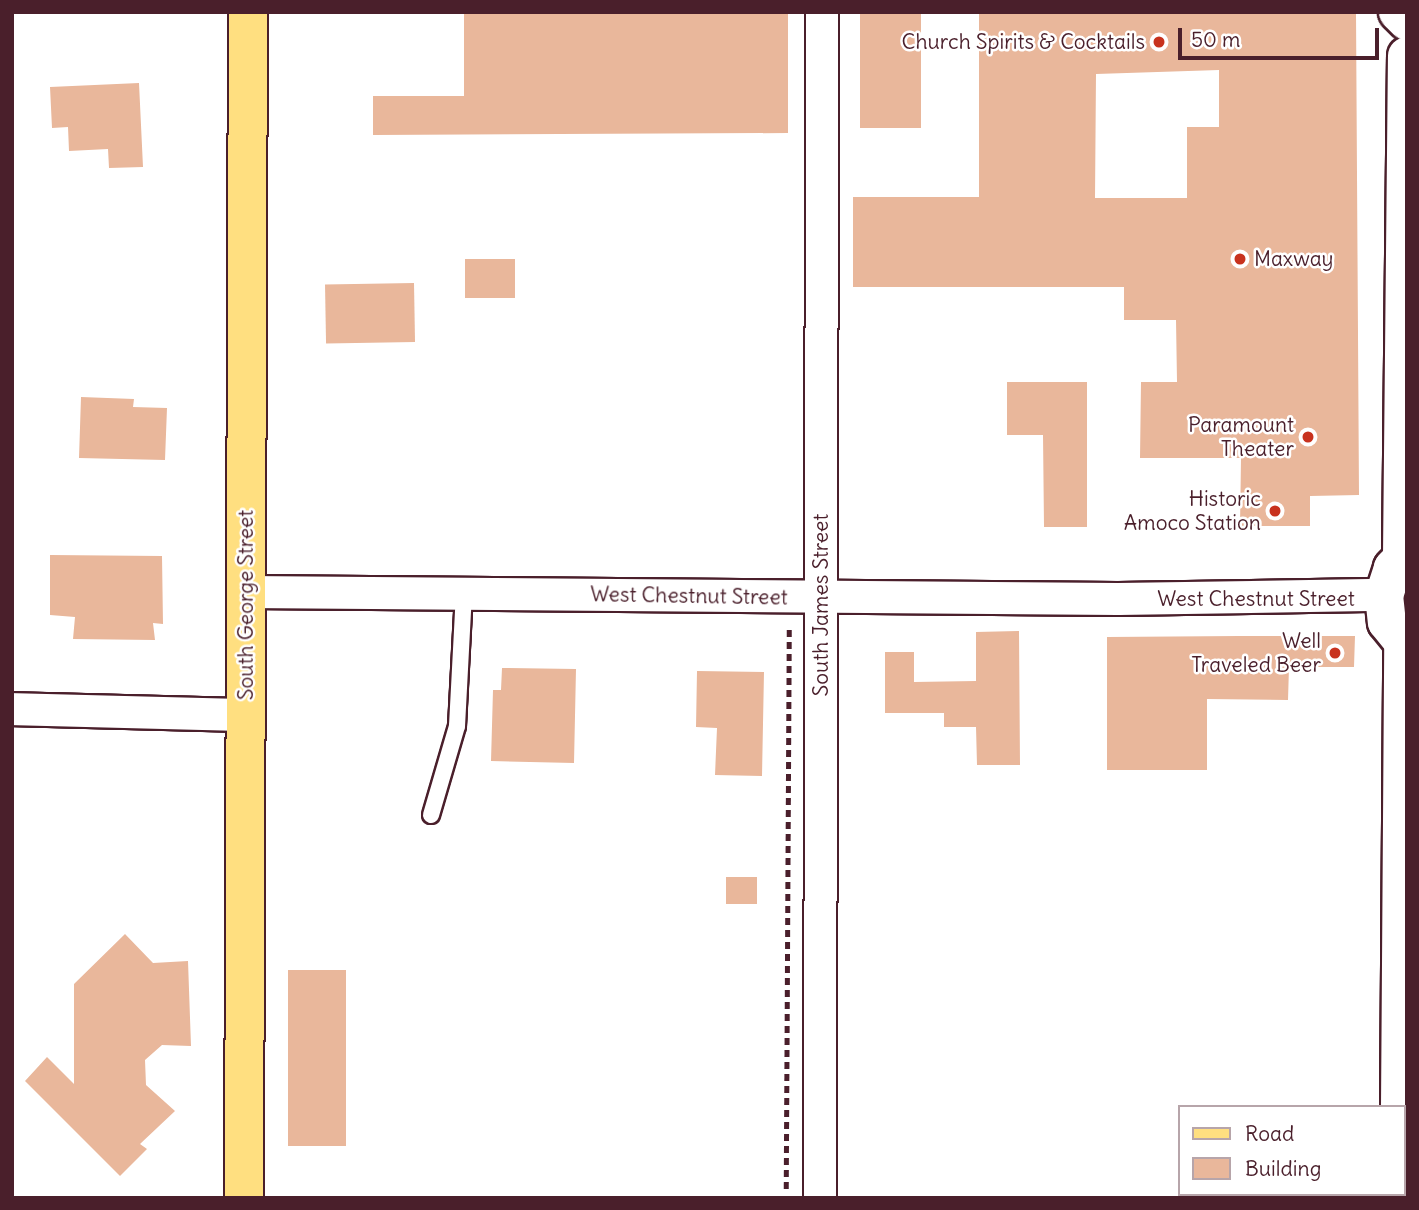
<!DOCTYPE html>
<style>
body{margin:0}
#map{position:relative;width:1419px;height:1210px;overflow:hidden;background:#fff;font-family:Delius,sans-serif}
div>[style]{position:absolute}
.building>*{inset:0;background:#e9b79b;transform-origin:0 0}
.path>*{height:4.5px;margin-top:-2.25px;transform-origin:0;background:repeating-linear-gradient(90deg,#4a1f2b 0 7px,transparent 0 12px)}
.roads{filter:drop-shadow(2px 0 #4a1f2b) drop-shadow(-2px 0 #4a1f2b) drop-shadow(0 2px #4a1f2b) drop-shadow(0 -2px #4a1f2b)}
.lane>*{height:16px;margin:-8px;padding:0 8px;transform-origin:8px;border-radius:8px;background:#fff}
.street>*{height:32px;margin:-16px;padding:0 16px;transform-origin:16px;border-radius:16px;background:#fff}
.secondary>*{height:38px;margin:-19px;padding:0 19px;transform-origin:19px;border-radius:19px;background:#fff}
.primary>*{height:38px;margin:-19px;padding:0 19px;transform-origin:19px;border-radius:19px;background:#ffdf80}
.dots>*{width:19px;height:19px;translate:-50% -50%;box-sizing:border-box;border:4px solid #fff;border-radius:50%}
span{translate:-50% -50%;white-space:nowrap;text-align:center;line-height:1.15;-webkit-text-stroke:5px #fff;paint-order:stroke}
.poi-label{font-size:21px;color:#4a1f2b}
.right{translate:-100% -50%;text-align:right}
.left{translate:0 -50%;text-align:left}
.street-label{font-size:21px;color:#4a1f2b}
.frame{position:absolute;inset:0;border:14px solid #4a1f2b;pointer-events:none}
.legend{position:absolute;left:1178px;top:1105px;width:228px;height:91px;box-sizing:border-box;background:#fff;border:2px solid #b7a5aa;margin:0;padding:9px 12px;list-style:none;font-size:21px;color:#4a1f2b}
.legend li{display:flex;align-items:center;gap:14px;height:35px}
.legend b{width:35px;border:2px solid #b7a5aa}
.scale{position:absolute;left:1178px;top:28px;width:201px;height:32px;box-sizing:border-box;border:4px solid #4a1f2b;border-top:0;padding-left:9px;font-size:21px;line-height:24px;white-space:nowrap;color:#4a1f2b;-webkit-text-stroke:5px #fff;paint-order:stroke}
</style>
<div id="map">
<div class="building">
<i style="clip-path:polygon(464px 12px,788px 12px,788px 133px,373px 135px,373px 96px,464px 96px)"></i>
<i style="left:860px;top:12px;width:61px;height:116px"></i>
<i style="clip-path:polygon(evenodd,979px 12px,1356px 12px,1359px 495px,1310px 496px,1310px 526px,1240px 526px,1241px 458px,1140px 458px,1141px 382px,1177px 382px,1176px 320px,1124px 320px,1124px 287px,853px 287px,853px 197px,979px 197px,979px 12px,1219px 70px,1219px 127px,1187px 127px,1187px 198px,1095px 198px,1096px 74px,1219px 70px)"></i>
<i style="clip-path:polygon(139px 83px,143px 167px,109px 168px,108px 149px,69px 151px,68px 127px,52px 128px,50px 87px)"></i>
<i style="left:465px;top:259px;width:50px;height:39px"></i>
<i style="left:414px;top:283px;width:59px;height:89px;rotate:89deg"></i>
<i style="clip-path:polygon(1007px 382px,1087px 382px,1087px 527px,1044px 527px,1043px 435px,1007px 435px)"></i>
<i style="clip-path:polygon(81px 397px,134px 399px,133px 407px,167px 408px,165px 460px,79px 458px)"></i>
<i style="clip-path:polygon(50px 555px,162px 556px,163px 624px,153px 623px,155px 640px,73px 639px,75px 617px,50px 615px)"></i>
<i style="clip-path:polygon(1019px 631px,1020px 765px,977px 765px,976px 727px,944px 727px,944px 713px,885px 713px,885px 652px,914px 652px,914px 682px,976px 681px,976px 632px)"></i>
<i style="clip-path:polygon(1239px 636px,1355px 636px,1354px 667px,1289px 667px,1288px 700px,1207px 699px,1207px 770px,1107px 770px,1107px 637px)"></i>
<i style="clip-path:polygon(502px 668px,576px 669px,574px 763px,491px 761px,493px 690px,501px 690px)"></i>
<i style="clip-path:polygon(697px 671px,764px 672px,762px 776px,715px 775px,717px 728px,696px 727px)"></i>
<i style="left:726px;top:877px;width:31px;height:27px"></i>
<i style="clip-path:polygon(125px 934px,153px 963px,188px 961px,191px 1046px,162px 1045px,145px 1060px,146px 1085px,175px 1111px,140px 1144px,147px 1149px,120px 1176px,25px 1081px,47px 1057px,74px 1084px,74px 984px)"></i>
<i style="left:346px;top:970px;width:176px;height:58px;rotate:90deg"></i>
</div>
<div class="path">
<i style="left:786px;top:1189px;width:563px;rotate:-89.69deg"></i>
</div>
<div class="roads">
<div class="lane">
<i style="left:431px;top:815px;width:93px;rotate:-73.7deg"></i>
<i style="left:457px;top:726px;width:132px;rotate:-87deg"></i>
</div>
<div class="street">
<i style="left:247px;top:592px;width:871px;rotate:0.46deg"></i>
<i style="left:1118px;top:599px;width:266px;rotate:-0.9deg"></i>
<i style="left:12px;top:709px;width:233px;rotate:1.5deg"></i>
<i style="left:820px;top:1198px;width:1186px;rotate:-89.9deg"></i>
</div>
<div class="secondary">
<i style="left:1398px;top:12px;width:13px;rotate:45deg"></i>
<i style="left:1407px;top:553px;width:21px;rotate:133deg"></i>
<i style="left:1393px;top:568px;width:28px;rotate:108deg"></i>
<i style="left:1384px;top:595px;width:27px;rotate:84deg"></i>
<i style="left:1387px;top:622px;width:32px;rotate:51deg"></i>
<i style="left:1402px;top:556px;width:500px;rotate:-89.43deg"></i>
<i style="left:1400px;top:1107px;width:463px;rotate:-89.6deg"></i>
<i style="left:1403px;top:1164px;width:5px;rotate:-37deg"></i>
<i style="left:1386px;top:1198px;width:4px;rotate:-76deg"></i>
</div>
<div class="primary">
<i style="left:244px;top:1198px;width:1186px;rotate:-89.81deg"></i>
</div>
</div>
<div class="dots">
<i style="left:1159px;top:42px;background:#c8321e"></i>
<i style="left:1240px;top:259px;background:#c8321e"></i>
<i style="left:1308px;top:437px;background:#c8321e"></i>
<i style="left:1275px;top:511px;background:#c8321e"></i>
<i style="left:1335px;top:653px;background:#c8321e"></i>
</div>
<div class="poi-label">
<span class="right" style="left:1145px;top:42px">Church Spirits &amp; Cocktails</span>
<span class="left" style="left:1254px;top:259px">Maxway</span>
<span class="right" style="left:1294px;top:437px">Paramount<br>Theater</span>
<span class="right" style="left:1261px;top:511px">Historic<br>Amoco Station</span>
<span class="right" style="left:1321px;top:653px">Well<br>Traveled Beer</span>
</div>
<div class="street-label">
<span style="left:689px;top:596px;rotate:1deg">West Chestnut Street</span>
<span style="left:1256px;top:599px">West Chestnut Street</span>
<span style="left:246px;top:605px;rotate:-90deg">South George Street</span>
<span style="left:821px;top:605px;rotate:-90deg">South James Street</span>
</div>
<div class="frame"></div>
<ul class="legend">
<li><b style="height:9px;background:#ffdf80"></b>Road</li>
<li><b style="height:19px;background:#e9b79b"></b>Building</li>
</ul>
<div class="scale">50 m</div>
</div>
